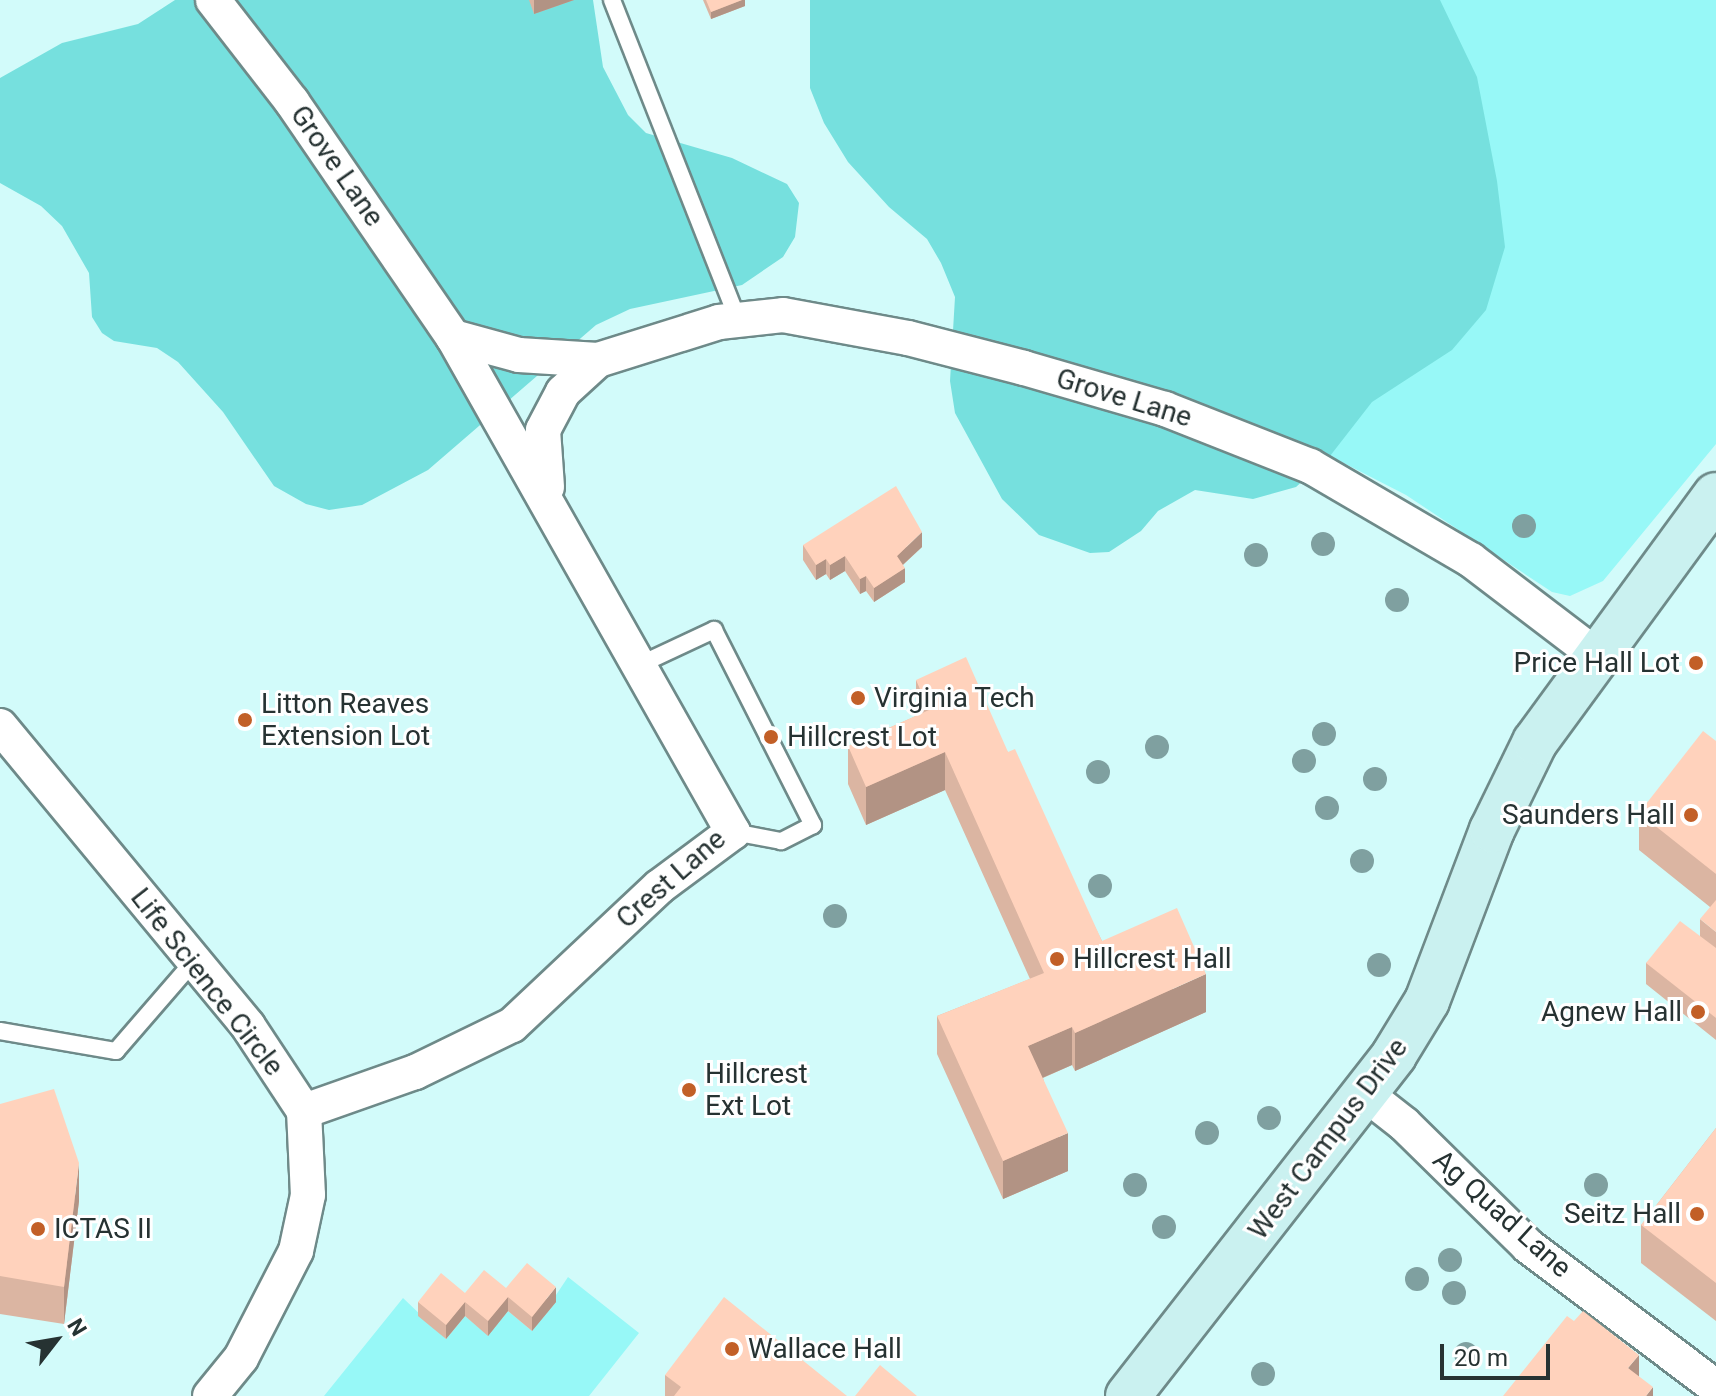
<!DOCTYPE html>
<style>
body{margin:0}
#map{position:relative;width:1716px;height:1396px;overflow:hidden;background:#ecfefd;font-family:Roboto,sans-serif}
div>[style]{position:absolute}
.built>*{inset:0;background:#d2fbfa;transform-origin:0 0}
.green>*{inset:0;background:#97f8f7}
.forest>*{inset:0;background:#76e0de}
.roads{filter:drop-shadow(2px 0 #6e8a89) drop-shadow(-2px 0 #6e8a89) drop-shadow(0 2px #6e8a89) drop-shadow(0 -2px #6e8a89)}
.lane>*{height:16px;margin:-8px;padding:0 8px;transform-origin:8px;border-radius:8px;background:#fff}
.street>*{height:34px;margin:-17px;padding:0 17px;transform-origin:17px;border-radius:17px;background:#fff}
.secondary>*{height:44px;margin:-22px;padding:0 22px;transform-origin:22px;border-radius:22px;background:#caf1f0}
.trees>*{width:24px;height:24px;margin:-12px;border-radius:50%;background:#7fa0a0}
.wall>*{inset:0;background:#dbb5a2}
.shaded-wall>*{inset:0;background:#b29384}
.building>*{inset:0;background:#ffd2bc}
.dots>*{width:22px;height:22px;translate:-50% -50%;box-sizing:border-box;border:4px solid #fff;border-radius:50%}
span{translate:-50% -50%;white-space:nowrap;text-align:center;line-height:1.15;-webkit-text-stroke:6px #fff;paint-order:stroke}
.street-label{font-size:28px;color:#263232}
.poi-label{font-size:28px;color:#263232}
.right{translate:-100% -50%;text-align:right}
.left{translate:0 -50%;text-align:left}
.north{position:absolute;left:16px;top:1300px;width:80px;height:80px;-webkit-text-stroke:6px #fff;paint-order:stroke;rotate:59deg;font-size:22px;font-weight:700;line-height:32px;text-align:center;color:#263232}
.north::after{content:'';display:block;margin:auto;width:28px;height:36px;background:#263232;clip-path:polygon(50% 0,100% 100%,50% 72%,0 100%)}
.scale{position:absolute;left:1440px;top:1344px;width:110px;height:36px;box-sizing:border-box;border:4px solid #263232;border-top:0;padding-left:10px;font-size:24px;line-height:28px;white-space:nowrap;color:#263232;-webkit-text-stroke:6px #fff;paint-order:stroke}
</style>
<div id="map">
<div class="built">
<i style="left:0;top:0;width:1716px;height:1396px"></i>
</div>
<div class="green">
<i style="clip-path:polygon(896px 0,1716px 0,1716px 444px,1603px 581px,1570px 596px,1552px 592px,1406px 495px,1330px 456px,1198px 402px)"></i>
<i style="clip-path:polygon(568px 1277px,639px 1333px,589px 1396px,324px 1396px,403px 1298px,446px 1339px,465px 1316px,488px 1335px,508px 1311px,532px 1331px)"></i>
</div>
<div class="forest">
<i style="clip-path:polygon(175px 0,593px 0,603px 67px,628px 115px,646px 133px,732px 158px,787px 184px,799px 203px,795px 237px,783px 257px,742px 285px,630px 309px,596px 325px,428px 470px,362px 505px,329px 510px,306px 504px,274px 486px,223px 412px,178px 362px,157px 348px,114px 341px,102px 333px,92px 317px,89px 273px,62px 226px,41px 206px,0 183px,0 78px,62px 43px,138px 24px)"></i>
<i style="clip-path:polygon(810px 0,1440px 0,1477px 77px,1497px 181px,1505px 247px,1486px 310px,1452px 350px,1372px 402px,1330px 456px,1296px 487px,1253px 499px,1195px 490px,1158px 511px,1141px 531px,1109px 552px,1090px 553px,1039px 535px,1002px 499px,955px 413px,950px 381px,955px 297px,941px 263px,927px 239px,889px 207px,848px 162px,824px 123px,810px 88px)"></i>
</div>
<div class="roads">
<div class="lane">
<i style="left:612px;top:0;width:342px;rotate:68.5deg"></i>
<i style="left:639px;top:665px;width:83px;rotate:-25deg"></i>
<i style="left:714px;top:630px;width:219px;rotate:63.1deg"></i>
<i style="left:813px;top:825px;width:36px;rotate:153deg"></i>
<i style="left:781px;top:841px;width:49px;rotate:-169.4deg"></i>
<i style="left:0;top:1031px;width:118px;rotate:9.8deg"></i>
<i style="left:116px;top:1051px;width:119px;rotate:-49.1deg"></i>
</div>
<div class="street">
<i style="left:213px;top:0;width:129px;rotate:52.2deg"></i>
<i style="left:292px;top:102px;width:285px;rotate:55.6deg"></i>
<i style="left:453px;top:337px;width:569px;rotate:60.51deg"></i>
<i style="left:733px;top:832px;width:92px;rotate:143.4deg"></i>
<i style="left:659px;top:887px;width:202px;rotate:136.8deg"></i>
<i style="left:512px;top:1025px;width:108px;rotate:154.1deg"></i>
<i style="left:415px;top:1072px;width:118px;rotate:160.6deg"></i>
<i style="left:453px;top:337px;width:68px;rotate:15.3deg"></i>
<i style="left:519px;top:355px;width:79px;rotate:3.6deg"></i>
<i style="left:598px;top:360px;width:127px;rotate:-17.4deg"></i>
<i style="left:719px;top:322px;width:64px;rotate:-6.2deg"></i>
<i style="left:783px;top:315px;width:127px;rotate:10.4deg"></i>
<i style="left:908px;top:338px;width:120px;rotate:14.5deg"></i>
<i style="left:1024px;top:368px;width:147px;rotate:16.2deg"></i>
<i style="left:1165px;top:409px;width:156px;rotate:21.5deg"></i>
<i style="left:1310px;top:466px;width:186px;rotate:30.3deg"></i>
<i style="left:1471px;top:560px;width:158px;rotate:37.3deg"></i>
<i style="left:547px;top:487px;width:57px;rotate:-94deg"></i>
<i style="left:543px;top:430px;width:43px;rotate:-62.2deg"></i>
<i style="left:563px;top:392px;width:47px;rotate:-42.4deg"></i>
<i style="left:0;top:726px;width:389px;rotate:50.4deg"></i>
<i style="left:248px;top:1026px;width:102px;rotate:56.6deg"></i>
<i style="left:304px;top:1111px;width:84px;rotate:87.3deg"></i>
<i style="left:308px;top:1195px;width:57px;rotate:102.1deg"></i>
<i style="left:296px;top:1251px;width:120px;rotate:117.2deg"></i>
<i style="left:241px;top:1358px;width:49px;rotate:129.2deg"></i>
<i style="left:1367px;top:1095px;width:47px;rotate:38.1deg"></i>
<i style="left:1404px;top:1124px;width:174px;rotate:44.5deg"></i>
<i style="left:1528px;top:1246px;width:235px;rotate:36.9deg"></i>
</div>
<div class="secondary">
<i style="left:1128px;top:1396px;width:432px;rotate:-52deg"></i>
<i style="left:1394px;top:1055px;width:63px;rotate:-58.6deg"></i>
<i style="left:1427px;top:1001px;width:183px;rotate:-69.2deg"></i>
<i style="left:1492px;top:830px;width:98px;rotate:-64deg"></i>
<i style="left:1535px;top:742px;width:306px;rotate:-53.8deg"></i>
</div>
</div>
<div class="trees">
<i style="left:1524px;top:526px"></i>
<i style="left:1323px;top:544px"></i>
<i style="left:1256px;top:555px"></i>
<i style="left:1397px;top:600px"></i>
<i style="left:1324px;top:734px"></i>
<i style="left:1157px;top:747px"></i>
<i style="left:1304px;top:761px"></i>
<i style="left:1098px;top:772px"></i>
<i style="left:1375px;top:779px"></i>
<i style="left:1327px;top:808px"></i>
<i style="left:1362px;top:861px"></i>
<i style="left:1100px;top:886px"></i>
<i style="left:835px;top:916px"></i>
<i style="left:1379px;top:965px"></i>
<i style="left:1269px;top:1118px"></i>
<i style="left:1207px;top:1133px"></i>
<i style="left:1135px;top:1185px"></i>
<i style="left:1596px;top:1185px"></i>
<i style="left:1164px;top:1227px"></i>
<i style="left:1450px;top:1260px"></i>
<i style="left:1417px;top:1279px"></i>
<i style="left:1454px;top:1293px"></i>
<i style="left:1466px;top:1354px"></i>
<i style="left:1263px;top:1374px"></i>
</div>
<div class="wall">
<i style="clip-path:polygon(529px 0,574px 0,534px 14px)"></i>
<i style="clip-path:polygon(703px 0,745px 0,745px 6px,711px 19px)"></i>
<i style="clip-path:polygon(803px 545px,922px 547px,903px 565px,905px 582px,874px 602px,866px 591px,860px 594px,845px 571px,830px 580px,826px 574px,816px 580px,803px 560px)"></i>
<i style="clip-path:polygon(916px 680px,1008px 752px,1102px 941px,1206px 1012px,1075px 1071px,1072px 1065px,1043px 1078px,1068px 1171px,1003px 1199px,937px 1054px,937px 1016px,1030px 979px,945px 790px,866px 825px,848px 784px,848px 746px,916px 716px)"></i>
<i style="clip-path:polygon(1716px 741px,1716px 932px,1710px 907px,1639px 850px,1639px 813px)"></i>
<i style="clip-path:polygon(1700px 919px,1716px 932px,1716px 1040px,1646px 984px,1646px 963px,1700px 936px)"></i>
<i style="clip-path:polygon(0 1104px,79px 1201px,64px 1324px,0 1314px)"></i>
<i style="clip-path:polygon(1716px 1128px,1716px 1321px,1641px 1263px,1641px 1225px)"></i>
<i style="clip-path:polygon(506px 1288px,556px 1302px,532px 1331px,508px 1311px,488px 1336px,465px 1316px,446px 1339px,418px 1316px,418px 1302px,465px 1293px)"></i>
<i style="clip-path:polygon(665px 1375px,847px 1396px,665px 1396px)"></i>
</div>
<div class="shaded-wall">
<i style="clip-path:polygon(534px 0,574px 0,534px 14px)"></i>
<i style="clip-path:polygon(742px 0,745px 0,745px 6px,711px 19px,711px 12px)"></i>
<i style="clip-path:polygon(922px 532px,922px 547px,897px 570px,897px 556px)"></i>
<i style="clip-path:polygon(845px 556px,845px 571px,830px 580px,830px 565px)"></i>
<i style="clip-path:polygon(826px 559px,826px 574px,816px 580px,816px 565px)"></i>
<i style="clip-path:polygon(905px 568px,905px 582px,874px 602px,874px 588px)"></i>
<i style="clip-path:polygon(866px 576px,866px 591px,860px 594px,860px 579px)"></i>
<i style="clip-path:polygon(945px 752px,945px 790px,866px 825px,866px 787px)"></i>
<i style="clip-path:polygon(1206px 974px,1206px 1012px,1075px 1071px,1075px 1033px)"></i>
<i style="clip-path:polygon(1072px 1027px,1072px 1065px,1028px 1084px,1028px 1046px)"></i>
<i style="clip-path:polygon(1068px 1133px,1068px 1171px,1003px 1199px,1003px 1161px)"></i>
<i style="clip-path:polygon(79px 1163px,79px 1201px,64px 1324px,64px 1287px)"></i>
<i style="clip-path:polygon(556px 1287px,556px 1302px,532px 1331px,532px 1317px)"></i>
<i style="clip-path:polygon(508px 1297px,508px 1311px,488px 1336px,488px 1321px)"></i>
<i style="clip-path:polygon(465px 1302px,465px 1316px,446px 1339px,446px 1325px)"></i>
<i style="clip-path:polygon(1639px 1355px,1639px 1393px,1628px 1368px)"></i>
<i style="clip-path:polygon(1653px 1387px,1653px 1396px,1646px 1396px)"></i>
</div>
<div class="building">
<i style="clip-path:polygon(706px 0,742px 0,711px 12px)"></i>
<i style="clip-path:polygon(896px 486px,922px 532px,897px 556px,905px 568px,874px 588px,866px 576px,860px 579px,845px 556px,830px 565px,826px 559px,816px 565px,803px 545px)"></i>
<i style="clip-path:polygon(966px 657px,1008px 752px,1015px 749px,1102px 941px,1177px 908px,1206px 974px,1075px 1033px,1072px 1027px,1028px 1046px,1068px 1133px,1003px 1161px,937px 1016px,1044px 973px,945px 752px,866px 787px,848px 746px,929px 710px,916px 680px)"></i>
<i style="clip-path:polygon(1703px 731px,1716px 741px,1716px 874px,1639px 813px)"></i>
<i style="clip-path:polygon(1716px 900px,1716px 932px,1700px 919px)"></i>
<i style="clip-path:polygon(1680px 921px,1716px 948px,1716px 1018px,1646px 963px)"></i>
<i style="clip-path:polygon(54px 1089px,79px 1163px,64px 1287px,0 1276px,0 1104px)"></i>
<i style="clip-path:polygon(1716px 1128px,1716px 1283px,1641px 1225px)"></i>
<i style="clip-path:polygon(527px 1263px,556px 1287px,532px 1317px,508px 1297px,488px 1321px,465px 1302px,446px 1325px,418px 1302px,441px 1273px,465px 1293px,484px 1270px,506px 1288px)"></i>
<i style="clip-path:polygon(724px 1297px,847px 1396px,674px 1396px,681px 1387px,665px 1375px)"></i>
<i style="clip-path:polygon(1583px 1311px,1639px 1355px,1628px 1368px,1653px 1387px,1646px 1396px,1503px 1396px,1567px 1316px,1574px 1321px)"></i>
<i style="clip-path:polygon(880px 1365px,917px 1396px,855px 1396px)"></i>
</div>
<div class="dots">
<i style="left:1696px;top:663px;background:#c25f27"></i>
<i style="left:858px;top:698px;background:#c25f27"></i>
<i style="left:245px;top:720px;background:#c25f27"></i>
<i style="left:771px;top:737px;background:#c25f27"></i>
<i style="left:1691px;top:815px;background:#c25f27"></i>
<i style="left:1057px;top:959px;background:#c25f27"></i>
<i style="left:1698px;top:1012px;background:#c25f27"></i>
<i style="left:689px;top:1090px;background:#c25f27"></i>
<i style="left:1697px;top:1214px;background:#c25f27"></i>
<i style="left:38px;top:1229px;background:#c25f27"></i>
<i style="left:732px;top:1349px;background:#c25f27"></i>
</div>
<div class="street-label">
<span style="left:337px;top:166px;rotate:55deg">Grove Lane</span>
<span style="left:1124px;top:398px;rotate:17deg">Grove Lane</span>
<span style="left:671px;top:879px;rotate:-41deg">Crest Lane</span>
<span style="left:207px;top:982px;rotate:52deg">Life Science Circle</span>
<span style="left:1328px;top:1139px;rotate:-53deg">West Campus Drive</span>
<span style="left:1502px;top:1214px;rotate:42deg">Ag Quad Lane</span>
</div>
<div class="poi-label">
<span class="right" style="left:1680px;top:663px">Price Hall Lot</span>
<span class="left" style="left:874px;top:698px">Virginia Tech</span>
<span class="left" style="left:261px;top:720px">Litton Reaves<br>Extension Lot</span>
<span class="left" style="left:787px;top:737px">Hillcrest Lot</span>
<span class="right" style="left:1675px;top:815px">Saunders Hall</span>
<span class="left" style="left:1073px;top:959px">Hillcrest Hall</span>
<span class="right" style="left:1682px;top:1012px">Agnew Hall</span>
<span class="left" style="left:705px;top:1090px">Hillcrest<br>Ext Lot</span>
<span class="right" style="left:1681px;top:1214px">Seitz Hall</span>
<span class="left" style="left:54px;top:1229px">ICTAS II</span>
<span class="left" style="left:748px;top:1349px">Wallace Hall</span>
</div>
<div class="north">N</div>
<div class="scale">20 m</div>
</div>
